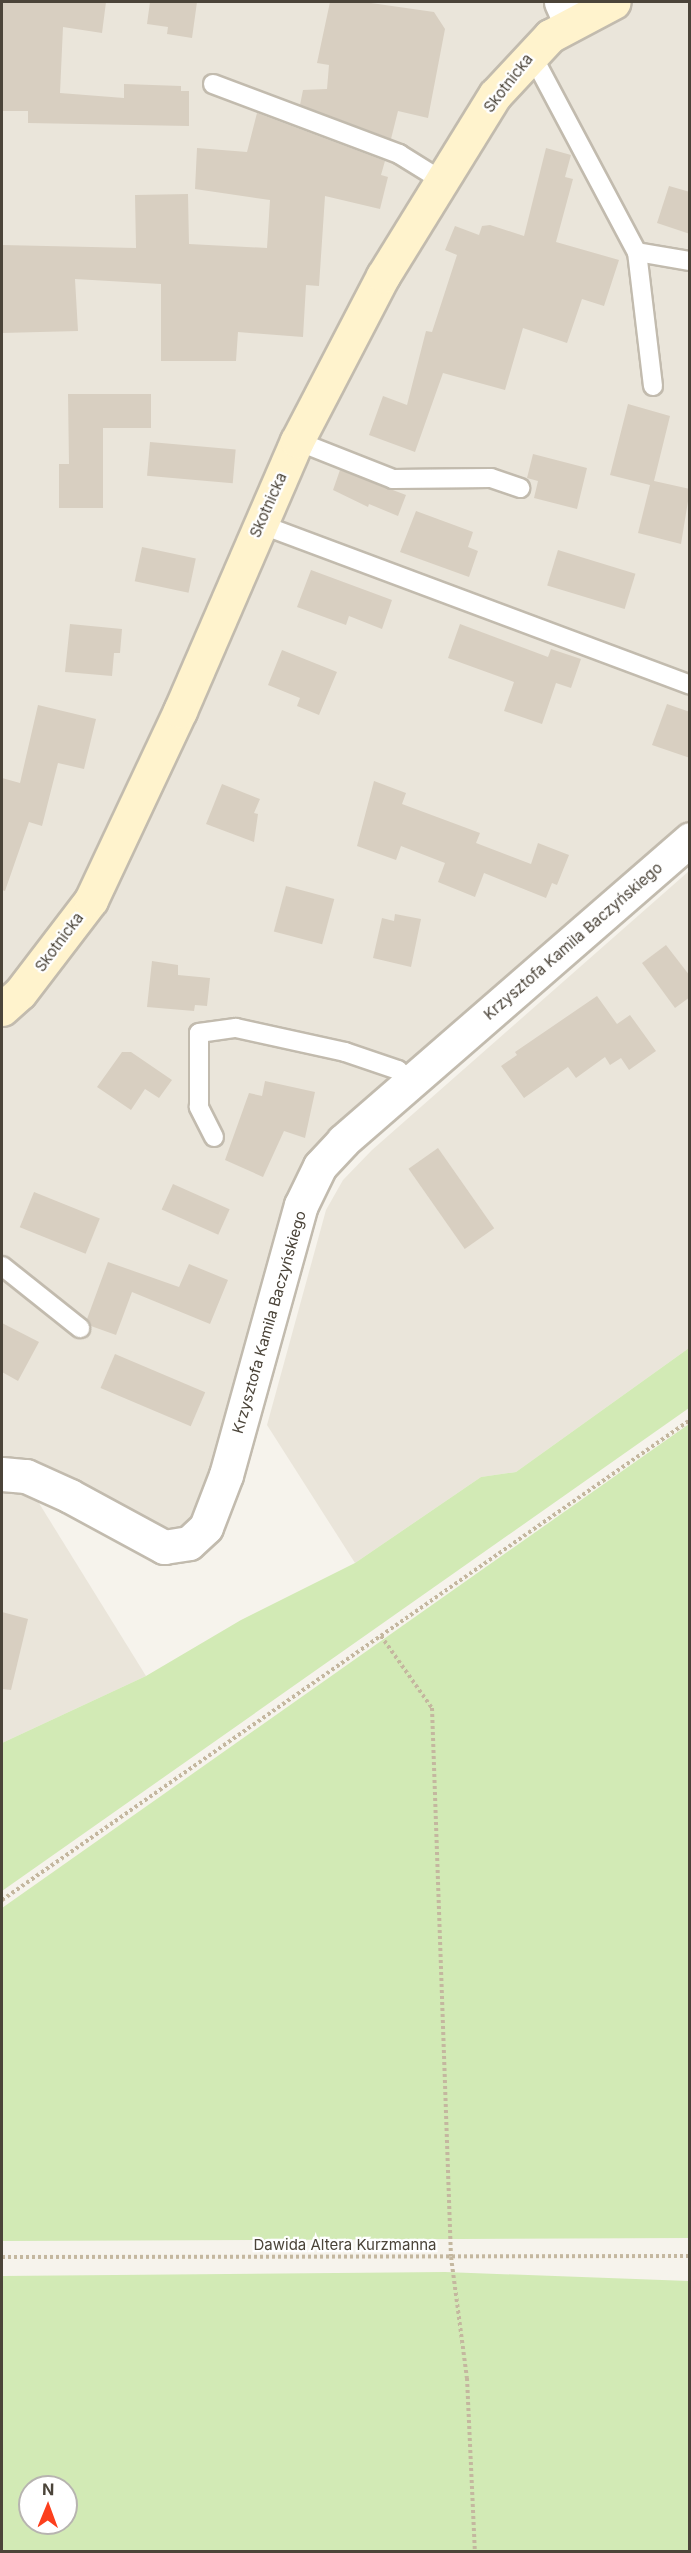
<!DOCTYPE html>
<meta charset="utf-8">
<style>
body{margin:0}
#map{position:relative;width:691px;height:2553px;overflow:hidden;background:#f6f3ec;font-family:Inter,sans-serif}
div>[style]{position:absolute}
.residential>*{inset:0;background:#eae5da}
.green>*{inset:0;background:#d2eab5}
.building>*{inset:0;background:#d8cfc1;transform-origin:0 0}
.path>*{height:4px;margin-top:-2px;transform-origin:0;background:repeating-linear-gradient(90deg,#c4b79f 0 3px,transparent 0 6px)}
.roads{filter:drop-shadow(2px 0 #c2bbae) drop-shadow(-2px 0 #c2bbae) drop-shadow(0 2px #c2bbae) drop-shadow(0 -2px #c2bbae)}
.service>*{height:18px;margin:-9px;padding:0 9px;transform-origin:9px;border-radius:9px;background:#fff}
.minor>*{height:33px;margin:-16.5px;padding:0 16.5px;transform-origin:16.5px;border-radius:16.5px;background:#fff}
.tertiary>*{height:33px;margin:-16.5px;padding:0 16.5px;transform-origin:16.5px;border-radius:16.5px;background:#fff}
.secondary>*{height:33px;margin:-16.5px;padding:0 16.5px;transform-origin:16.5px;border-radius:16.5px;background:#fff3cd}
span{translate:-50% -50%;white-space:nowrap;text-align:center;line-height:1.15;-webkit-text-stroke:4.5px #fff;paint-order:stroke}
.street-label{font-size:15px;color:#4b4439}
.frame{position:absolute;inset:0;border:3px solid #4b4439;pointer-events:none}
.north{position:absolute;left:18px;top:2475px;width:60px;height:60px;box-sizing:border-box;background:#fff;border:2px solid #b7b4b0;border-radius:50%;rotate:1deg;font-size:16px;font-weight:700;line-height:24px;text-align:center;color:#4b4439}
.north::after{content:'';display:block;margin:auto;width:21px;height:27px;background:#fc3f1d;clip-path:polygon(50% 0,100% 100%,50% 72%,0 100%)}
</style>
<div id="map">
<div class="residential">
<i style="clip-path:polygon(2px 2px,689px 2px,689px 830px,338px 1137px,221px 1474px,186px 1539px,2px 1462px)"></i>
<i style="clip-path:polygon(689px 871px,689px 1348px,516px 1472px,481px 1477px,355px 1563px,267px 1425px,326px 1210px,343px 1180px,372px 1150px)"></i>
<i style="clip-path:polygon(2px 1483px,29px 1487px,146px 1676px,2px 1743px)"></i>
</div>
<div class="green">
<i style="clip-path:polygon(689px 1348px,689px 1408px,2px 1891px,2px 1743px,146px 1676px,241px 1620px,355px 1563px,481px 1477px,516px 1472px)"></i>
<i style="clip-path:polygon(689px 1424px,689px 2238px,2px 2241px,2px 1908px)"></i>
<i style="clip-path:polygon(evenodd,445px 2272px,689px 2281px,689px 2551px,2px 2551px,2px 2276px,445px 2272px,30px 2487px,66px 2487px,66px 2523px,30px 2523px,30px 2487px)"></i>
</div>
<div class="building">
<i style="clip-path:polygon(2px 2px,106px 2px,102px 33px,63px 27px,60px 93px,124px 98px,124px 84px,181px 86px,181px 91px,189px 91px,189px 126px,28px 123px,28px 111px,2px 111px)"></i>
<i style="clip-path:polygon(150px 2px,197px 2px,192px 38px,167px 34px,168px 27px,147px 24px)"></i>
<i style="clip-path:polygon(330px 2px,364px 2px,434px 12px,445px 29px,428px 118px,398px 111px,391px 139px,300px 105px,303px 90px,327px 89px,329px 65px,317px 63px)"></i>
<i style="clip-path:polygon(257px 113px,385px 161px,381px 175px,388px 177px,380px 209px,325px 196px,319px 286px,306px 285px,303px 337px,238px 332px,236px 361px,161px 361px,161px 284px,75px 279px,78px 331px,2px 333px,2px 245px,136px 248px,135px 195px,188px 194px,189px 244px,267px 248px,270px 200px,195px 189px,197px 148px,247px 152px)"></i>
<i style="clip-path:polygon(546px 148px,571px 155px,565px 177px,573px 179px,556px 242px,619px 260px,604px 306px,582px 299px,567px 343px,523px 328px,505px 390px,443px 373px,415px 452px,369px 435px,383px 396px,407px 405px,426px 331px,432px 332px,457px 255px,445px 250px,455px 226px,479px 235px,482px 226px,490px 225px,524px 236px)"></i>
<i style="clip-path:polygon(669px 186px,690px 192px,690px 234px,657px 223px)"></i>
<i style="clip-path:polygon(68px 394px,151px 394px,151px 428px,103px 428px,103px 508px,59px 508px,59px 464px,69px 464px)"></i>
<i style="clip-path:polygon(628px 404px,670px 416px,654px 481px,690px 489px,681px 544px,638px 533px,650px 485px,610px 475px)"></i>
<i style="left:150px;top:442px;width:86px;height:34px;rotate:5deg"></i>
<i style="clip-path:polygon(533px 454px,587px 468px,577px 509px,534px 498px,538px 481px,527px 478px)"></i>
<i style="clip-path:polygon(340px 470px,406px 495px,398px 516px,369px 504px,368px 507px,333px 490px)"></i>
<i style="clip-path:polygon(416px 511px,473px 532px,468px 547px,478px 551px,469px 577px,400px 552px)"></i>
<i style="left:142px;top:547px;width:55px;height:35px;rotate:12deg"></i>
<i style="left:558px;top:550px;width:81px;height:37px;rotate:17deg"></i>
<i style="clip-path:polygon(311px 570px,392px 600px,382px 629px,349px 616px,346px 625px,297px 607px)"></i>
<i style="clip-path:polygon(70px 624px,122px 629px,120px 653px,114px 653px,112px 676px,65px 672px)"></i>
<i style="clip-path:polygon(460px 624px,548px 657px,551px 649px,581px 659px,571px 688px,556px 683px,542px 724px,504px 711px,514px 682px,448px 658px)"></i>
<i style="clip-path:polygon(282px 650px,337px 672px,319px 715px,297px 706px,300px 698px,268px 685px)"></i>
<i style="clip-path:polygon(667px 704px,690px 712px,690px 758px,652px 745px)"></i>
<i style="clip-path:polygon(38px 705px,96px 719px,84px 769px,58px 763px,42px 826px,29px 822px,5px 891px,2px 890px,2px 778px,20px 783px)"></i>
<i style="clip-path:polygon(374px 781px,406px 793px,402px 804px,480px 833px,476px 843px,531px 864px,538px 843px,569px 855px,557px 885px,552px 883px,546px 898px,484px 873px,475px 897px,438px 882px,445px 863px,401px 846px,396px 860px,357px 846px)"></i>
<i style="clip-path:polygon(222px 784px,260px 799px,254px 813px,258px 814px,254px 842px,206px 824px)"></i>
<i style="left:286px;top:886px;width:50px;height:47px;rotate:15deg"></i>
<i style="clip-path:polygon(395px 914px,421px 919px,411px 967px,373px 958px,382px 918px,394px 921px)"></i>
<i style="clip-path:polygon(666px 945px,690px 976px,690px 997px,675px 1008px,642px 963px)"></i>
<i style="clip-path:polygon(152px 961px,178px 965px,178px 975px,210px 978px,207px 1006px,195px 1005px,194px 1011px,147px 1007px)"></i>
<i style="clip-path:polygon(597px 996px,617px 1024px,630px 1015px,656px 1051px,629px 1070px,621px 1058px,610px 1065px,605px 1057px,576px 1078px,568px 1067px,524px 1098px,501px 1066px,517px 1055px,515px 1052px)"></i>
<i style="clip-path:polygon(122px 1052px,131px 1052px,172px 1080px,159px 1098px,145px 1089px,131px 1110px,97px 1087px)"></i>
<i style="clip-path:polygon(265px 1081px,315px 1092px,305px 1138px,284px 1131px,263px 1177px,225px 1160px,249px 1093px,262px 1096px)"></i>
<i style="left:438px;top:1148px;width:98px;height:36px;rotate:55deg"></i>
<i style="left:173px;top:1184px;width:62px;height:28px;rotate:24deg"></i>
<i style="left:34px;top:1192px;width:71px;height:38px;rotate:22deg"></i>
<i style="clip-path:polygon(108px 1262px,179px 1287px,189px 1264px,228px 1280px,210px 1324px,132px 1292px,116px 1335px,91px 1326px,87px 1319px)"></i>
<i style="clip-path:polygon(2px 1323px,39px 1342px,18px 1381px,2px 1372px)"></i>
<i style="left:115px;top:1354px;width:98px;height:37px;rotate:23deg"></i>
<i style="clip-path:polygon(2px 1612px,28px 1619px,11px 1690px,2px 1689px)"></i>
</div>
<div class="path">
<i style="left:381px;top:1636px;width:88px;rotate:54.7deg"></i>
<i style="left:432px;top:1708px;width:549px;rotate:88.02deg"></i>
<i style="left:451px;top:2257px;width:122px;rotate:82.5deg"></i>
<i style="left:467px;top:2378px;width:174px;rotate:87.4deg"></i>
<i style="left:2px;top:1900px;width:839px;rotate:-34.9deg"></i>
<i style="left:2px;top:2257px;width:688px;rotate:-0.08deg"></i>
</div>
<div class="roads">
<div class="service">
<i style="left:531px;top:53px;width:225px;rotate:62deg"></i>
<i style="left:637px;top:252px;width:135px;rotate:83.2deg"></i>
<i style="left:213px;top:84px;width:199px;rotate:20.6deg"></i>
<i style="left:399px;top:154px;width:49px;rotate:31.8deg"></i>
<i style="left:637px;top:252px;width:54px;rotate:9.6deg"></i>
<i style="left:297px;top:441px;width:103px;rotate:21.6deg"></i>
<i style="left:393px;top:479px;width:98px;rotate:-0.6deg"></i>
<i style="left:491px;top:478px;width:31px;rotate:19deg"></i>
<i style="left:260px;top:524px;width:459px;rotate:20.5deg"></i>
<i style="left:214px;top:1137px;width:34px;rotate:-117deg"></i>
<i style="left:199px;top:1107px;width:74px;rotate:-90deg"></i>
<i style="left:199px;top:1033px;width:37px;rotate:-8deg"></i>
<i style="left:236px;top:1028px;width:112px;rotate:12.4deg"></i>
<i style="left:345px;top:1052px;width:56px;rotate:18.8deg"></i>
<i style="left:398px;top:1070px;width:18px;rotate:45deg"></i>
<i style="left:2px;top:1266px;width:100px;rotate:38.5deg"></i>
</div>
<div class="minor">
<i style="left:2px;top:1474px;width:24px;rotate:5deg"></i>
<i style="left:26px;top:1476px;width:48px;rotate:24.4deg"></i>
<i style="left:70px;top:1496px;width:107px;rotate:28.5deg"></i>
<i style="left:164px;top:1547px;width:25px;rotate:-9deg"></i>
<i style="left:189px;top:1543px;width:23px;rotate:-43deg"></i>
<i style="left:206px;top:1527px;width:56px;rotate:-69deg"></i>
<i style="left:226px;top:1475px;width:280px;rotate:-74.5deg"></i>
<i style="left:301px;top:1205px;width:43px;rotate:-64deg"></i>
<i style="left:320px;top:1166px;width:34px;rotate:-47deg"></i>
<i style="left:343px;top:1141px;width:460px;rotate:-41deg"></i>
</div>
<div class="tertiary">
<i style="left:561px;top:2px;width:22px;rotate:66deg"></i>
</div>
<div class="secondary">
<i style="left:2px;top:1009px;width:24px;rotate:-42deg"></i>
<i style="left:20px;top:993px;width:117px;rotate:-52.6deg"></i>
<i style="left:91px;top:900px;width:209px;rotate:-64.8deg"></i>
<i style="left:180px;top:711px;width:294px;rotate:-66.6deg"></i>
<i style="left:297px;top:441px;width:186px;rotate:-62.5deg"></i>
<i style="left:383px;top:276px;width:213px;rotate:-58.3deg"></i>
<i style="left:495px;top:95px;width:81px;rotate:-47deg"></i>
<i style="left:550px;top:36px;width:72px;rotate:-28deg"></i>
</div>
</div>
<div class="street-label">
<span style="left:508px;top:83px;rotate:-52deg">Skotnicka</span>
<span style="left:268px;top:505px;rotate:-66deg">Skotnicka</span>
<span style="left:573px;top:941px;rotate:-41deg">Krzysztofa Kamila Baczyńskiego</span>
<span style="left:59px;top:942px;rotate:-53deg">Skotnicka</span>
<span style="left:269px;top:1322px;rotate:-74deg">Krzysztofa Kamila Baczyńskiego</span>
<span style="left:345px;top:2245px">Dawida Altera Kurzmanna</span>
</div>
<div class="frame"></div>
<div class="north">N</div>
</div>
